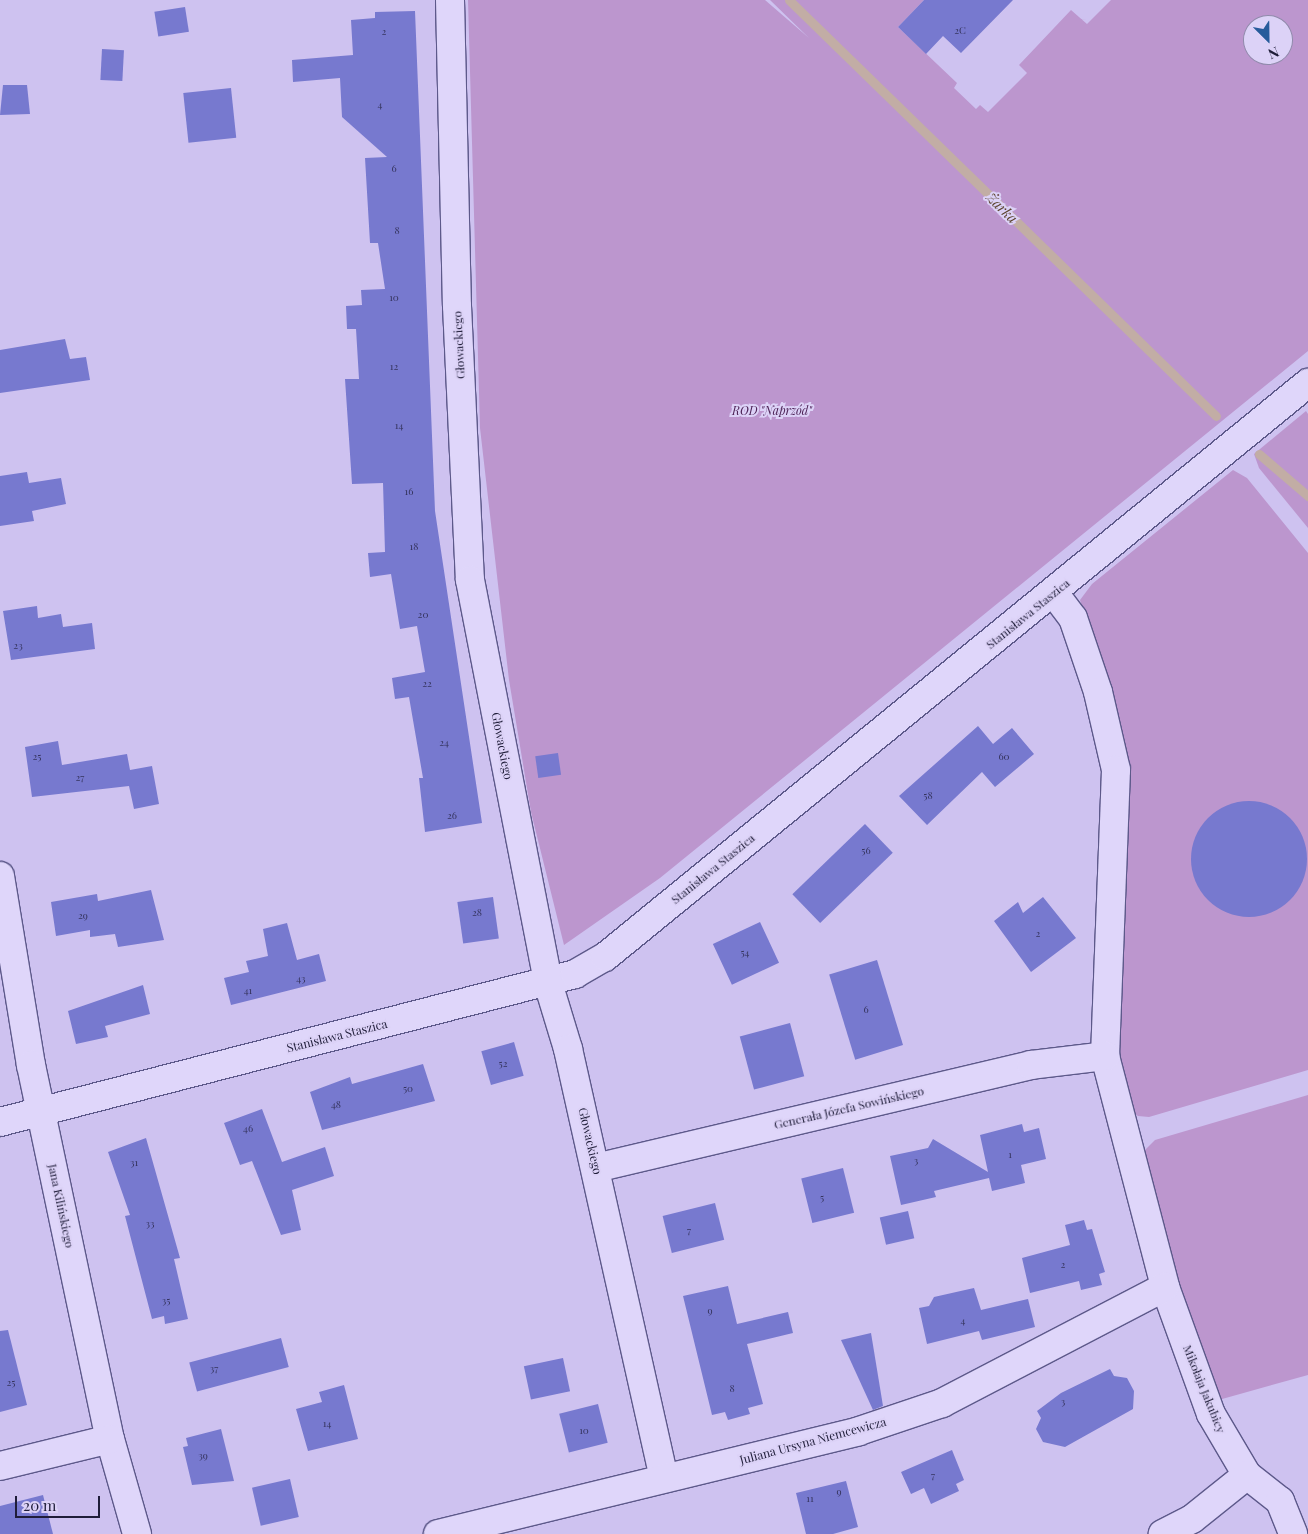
<!DOCTYPE html>
<meta charset="utf-8">
<style>
body{margin:0}
#map{position:relative;width:1308px;height:1534px;overflow:hidden;background:#cec2f0;font-family:"Playfair Display",serif}
div>[style]{position:absolute}
.green>*{inset:0;background:#bc96ce}
.stream>*{height:9px;margin:-4.5px;padding:0 4.5px;transform-origin:4.5px;border-radius:4.5px;background:#c2ada5}
.building>*{inset:0;background:#7779cf;transform-origin:0 0}
.round{border-radius:50%}
.roads{filter:drop-shadow(1px 0 #5d598a) drop-shadow(-1px 0 #5d598a) drop-shadow(0 1px #5d598a) drop-shadow(0 -1px #5d598a)}
.minor>*{height:28px;margin:-14px;padding:0 14px;transform-origin:14px;border-radius:14px;background:#dfd6fa}
span{translate:-50% -50%;white-space:nowrap;text-align:center;line-height:1.15;-webkit-text-stroke:4px #dcd2f7;paint-order:stroke}
.number-label{font-size:10px;color:#35345e}
.number-label span{-webkit-text-stroke-width:0}
.street-label{font-size:12px;color:#1f1d39}
.park-label{font-size:12px;color:#4d2357;font-style:italic}
.water-label{font-size:14px;color:#5a432c;font-style:italic}
.north{position:absolute;left:1243px;top:15px;width:50px;height:50px;box-sizing:border-box;background:#dcd2f7;border:1px solid #908aab;border-radius:50%;rotate:157deg;font-size:14px;font-weight:700;line-height:20px;text-align:center;color:#1f1d39}
.north::after{content:'';display:block;margin:auto;width:18px;height:22px;background:#275b9b;clip-path:polygon(50% 0,100% 100%,50% 72%,0 100%)}
.scale{position:absolute;left:15px;top:1496px;width:85px;height:22px;box-sizing:border-box;border:2px solid #1f1d39;border-top:0;padding-left:6px;font-size:15px;line-height:18px;white-space:nowrap;color:#1f1d39;-webkit-text-stroke:4px #dcd2f7;paint-order:stroke}
</style>
<div id="map">
<div class="green">
<i style="clip-path:polygon(evenodd,468px 0,765px 0,809px 38px,770px 0,924px 0,898px 27px,957px 83px,954px 88px,976px 109px,980px 105px,988px 112px,1027px 73px,1019px 65px,1071px 10px,1087px 24px,1111px 0,1308px 0,1308px 351px,660px 878px,564px 945px,531px 812px,509px 680px,480px 428px,468px 0,1253px 25px,1283px 25px,1283px 55px,1253px 55px,1253px 25px)"></i>
<i style="clip-path:polygon(1306px 411px,1308px 414px,1308px 528px,1259px 468px,1254px 454px)"></i>
<i style="clip-path:polygon(1233px 470px,1247px 478px,1308px 553px,1308px 1070px,1149px 1117px,1138px 1116px,1129px 1110px,1118px 1071px,1111px 704px,1080px 600px,1092px 584px)"></i>
<i style="clip-path:polygon(1308px 1095px,1308px 1375px,1215px 1401px,1173px 1284px,1143px 1152px,1155px 1140px)"></i>
</div>
<div class="stream">
<i style="left:789px;top:0;width:596px;rotate:44.25deg"></i>
<i style="left:1259px;top:454px;width:65px;rotate:40.6deg"></i>
</div>
<div class="building">
<i style="clip-path:polygon(924px 0,1013px 0,961px 53px,943px 36px,926px 54px,898px 27px)"></i>
<i style="left:185px;top:7px;width:25px;height:31px;rotate:81deg"></i>
<i style="clip-path:polygon(415px 11px,435px 511px,482px 823px,425px 832px,419px 778px,423px 778px,409px 697px,395px 699px,392px 678px,425px 672px,417px 626px,400px 629px,391px 574px,370px 577px,368px 553px,385px 552px,383px 483px,352px 484px,345px 379px,359px 379px,356px 329px,347px 329px,346px 306px,362px 305px,361px 290px,385px 289px,378px 243px,370px 243px,365px 158px,387px 157px,342px 117px,340px 78px,293px 82px,292px 60px,353px 55px,351px 20px,375px 18px,375px 12px)"></i>
<i style="left:102px;top:49px;width:22px;height:31px;rotate:3deg"></i>
<i style="clip-path:polygon(3px 85px,27px 85px,30px 114px,0 115px)"></i>
<i style="left:231px;top:88px;width:50px;height:48px;rotate:84deg"></i>
<i style="clip-path:polygon(65px 339px,70px 359px,86px 357px,90px 380px,0 393px,0 350px)"></i>
<i style="clip-path:polygon(27px 472px,29px 483px,61px 478px,66px 504px,32px 511px,34px 521px,0 526px,0 476px)"></i>
<i style="clip-path:polygon(37px 606px,38px 618px,61px 614px,63px 627px,92px 623px,95px 649px,11px 660px,3px 611px)"></i>
<i style="clip-path:polygon(978px 726px,993px 744px,1012px 728px,1034px 754px,995px 787px,982px 772px,927px 825px,899px 796px)"></i>
<i style="clip-path:polygon(58px 741px,62px 765px,127px 754px,130px 770px,152px 766px,159px 804px,134px 809px,129px 786px,32px 797px,25px 747px)"></i>
<i style="left:558px;top:753px;width:22px;height:23px;rotate:82deg"></i>
<i class="round" style="left:1191px;top:801px;width:116px;height:116px"></i>
<i style="left:865px;top:824px;width:40px;height:101px;rotate:46deg"></i>
<i style="clip-path:polygon(151px 890px,164px 940px,118px 947px,115px 934px,90px 937px,90px 930px,56px 936px,51px 902px,97px 894px,98px 901px)"></i>
<i style="left:493px;top:897px;width:42px;height:36px;rotate:82deg"></i>
<i style="clip-path:polygon(1043px 897px,1076px 938px,1031px 972px,994px 921px,1018px 902px,1023px 913px)"></i>
<i style="left:760px;top:922px;width:45px;height:52px;rotate:65deg"></i>
<i style="clip-path:polygon(287px 923px,297px 960px,319px 954px,326px 981px,231px 1005px,224px 978px,249px 972px,246px 961px,268px 956px,263px 929px)"></i>
<i style="left:877px;top:960px;width:89px;height:50px;rotate:73deg"></i>
<i style="clip-path:polygon(143px 985px,150px 1014px,105px 1026px,108px 1037px,76px 1044px,68px 1011px)"></i>
<i style="left:790px;top:1023px;width:55px;height:52px;rotate:75deg"></i>
<i style="left:514px;top:1042px;width:35px;height:34px;rotate:74deg"></i>
<i style="clip-path:polygon(423px 1064px,435px 1101px,322px 1130px,310px 1092px,350px 1077px,352px 1084px)"></i>
<i style="clip-path:polygon(262px 1109px,282px 1162px,325px 1147px,334px 1176px,292px 1190px,301px 1230px,281px 1235px,252px 1161px,240px 1165px,224px 1123px)"></i>
<i style="clip-path:polygon(1022px 1124px,1024px 1132px,1039px 1128px,1046px 1159px,1021px 1165px,1025px 1183px,992px 1191px,989px 1178px,934px 1191px,936px 1197px,901px 1205px,890px 1156px,928px 1148px,933px 1139px,988px 1172px,980px 1135px)"></i>
<i style="clip-path:polygon(146px 1138px,180px 1258px,174px 1259px,188px 1319px,165px 1324px,164px 1316px,152px 1319px,125px 1216px,130px 1215px,108px 1152px)"></i>
<i style="left:843px;top:1168px;width:46px;height:43px;rotate:76deg"></i>
<i style="left:715px;top:1203px;width:38px;height:54px;rotate:76deg"></i>
<i style="left:908px;top:1211px;width:28px;height:29px;rotate:77deg"></i>
<i style="clip-path:polygon(1084px 1220px,1087px 1230px,1092px 1229px,1105px 1272px,1099px 1274px,1102px 1285px,1081px 1290px,1079px 1281px,1030px 1293px,1022px 1258px,1070px 1245px,1065px 1225px)"></i>
<i style="clip-path:polygon(728px 1286px,737px 1324px,788px 1312px,793px 1333px,747px 1344px,763px 1404px,748px 1408px,750px 1414px,728px 1420px,725px 1412px,712px 1415px,683px 1296px)"></i>
<i style="clip-path:polygon(974px 1288px,981px 1310px,1028px 1299px,1035px 1327px,982px 1340px,979px 1331px,927px 1344px,919px 1308px,929px 1306px,934px 1297px)"></i>
<i style="clip-path:polygon(8px 1330px,27px 1405px,0 1412px,0 1331px)"></i>
<i style="clip-path:polygon(871px 1333px,883px 1406px,873px 1410px,841px 1340px)"></i>
<i style="left:281px;top:1338px;width:30px;height:95px;rotate:75deg"></i>
<i style="left:563px;top:1358px;width:34px;height:40px;rotate:78deg"></i>
<i style="clip-path:polygon(1110px 1369px,1114px 1376px,1127px 1378px,1134px 1391px,1133px 1409px,1065px 1447px,1043px 1442px,1036px 1429px,1041px 1418px,1037px 1411px,1061px 1393px)"></i>
<i style="clip-path:polygon(344px 1385px,358px 1439px,308px 1451px,296px 1409px,322px 1402px,319px 1392px)"></i>
<i style="left:598px;top:1404px;width:40px;height:40px;rotate:76deg"></i>
<i style="clip-path:polygon(221px 1429px,234px 1481px,192px 1485px,183px 1447px,188px 1446px,186px 1438px)"></i>
<i style="clip-path:polygon(952px 1450px,964px 1480px,956px 1484px,959px 1491px,931px 1504px,924px 1488px,911px 1494px,901px 1472px)"></i>
<i style="left:290px;top:1479px;width:39px;height:39px;rotate:77deg"></i>
<i style="clip-path:polygon(846px 1481px,858px 1527px,833px 1534px,806px 1534px,796px 1493px)"></i>
<i style="clip-path:polygon(43px 1495px,53px 1534px,0 1534px,0 1506px)"></i>
</div>
<div class="roads">
<div class="minor">
<i style="left:450px;top:0;width:306px;rotate:88.7deg"></i>
<i style="left:457px;top:306px;width:274px;rotate:87.3deg"></i>
<i style="left:470px;top:580px;width:410px;rotate:79deg"></i>
<i style="left:548px;top:983px;width:69px;rotate:73.1deg"></i>
<i style="left:568px;top:1049px;width:440px;rotate:77.4deg"></i>
<i style="left:1054px;top:593px;width:31px;rotate:53deg"></i>
<i style="left:1073px;top:618px;width:78px;rotate:71.3deg"></i>
<i style="left:1098px;top:692px;width:80px;rotate:77deg"></i>
<i style="left:1116px;top:770px;width:286px;rotate:92.2deg"></i>
<i style="left:1105px;top:1056px;width:239px;rotate:75.4deg"></i>
<i style="left:1165px;top:1287px;width:135px;rotate:70.1deg"></i>
<i style="left:1211px;top:1414px;width:71px;rotate:59.5deg"></i>
<i style="left:1247px;top:1475px;width:70px;rotate:141.3deg"></i>
<i style="left:1192px;top:1519px;width:33px;rotate:153deg"></i>
<i style="left:0;top:876px;width:192px;rotate:80.7deg"></i>
<i style="left:31px;top:1065px;width:382px;rotate:78.1deg"></i>
<i style="left:110px;top:1439px;width:99px;rotate:74.1deg"></i>
<i style="left:0;top:1122px;width:594px;rotate:-14.43deg"></i>
<i style="left:575px;top:974px;width:34px;rotate:-30deg"></i>
<i style="left:605px;top:957px;width:908px;rotate:-39.23deg"></i>
<i style="left:596px;top:1168px;width:447px;rotate:-13.3deg"></i>
<i style="left:1031px;top:1065px;width:75px;rotate:-6.9deg"></i>
<i style="left:0;top:1466px;width:113px;rotate:-13.8deg"></i>
<i style="left:1247px;top:1475px;width:42px;rotate:38.2deg"></i>
<i style="left:1280px;top:1501px;width:35px;rotate:68deg"></i>
<i style="left:438px;top:1534px;width:433px;rotate:-13.7deg"></i>
<i style="left:859px;top:1431px;width:88px;rotate:-18.6deg"></i>
<i style="left:942px;top:1403px;width:251px;rotate:-27.5deg"></i>
</div>
</div>
<div class="number-label">
<span style="left:960px;top:31px">2C</span>
<span style="left:384px;top:32px">2</span>
<span style="left:380px;top:105px">4</span>
<span style="left:394px;top:169px">6</span>
<span style="left:397px;top:231px">8</span>
<span style="left:394px;top:298px">10</span>
<span style="left:394px;top:367px">12</span>
<span style="left:399px;top:426px">14</span>
<span style="left:409px;top:492px">16</span>
<span style="left:414px;top:547px">18</span>
<span style="left:423px;top:615px">20</span>
<span style="left:18px;top:646px">23</span>
<span style="left:427px;top:684px">22</span>
<span style="left:444px;top:743px">24</span>
<span style="left:37px;top:757px">25</span>
<span style="left:1004px;top:757px">60</span>
<span style="left:80px;top:778px">27</span>
<span style="left:928px;top:796px">58</span>
<span style="left:452px;top:816px">26</span>
<span style="left:866px;top:851px">56</span>
<span style="left:477px;top:913px">28</span>
<span style="left:83px;top:916px">29</span>
<span style="left:1038px;top:934px">2</span>
<span style="left:745px;top:953px">54</span>
<span style="left:301px;top:979px">43</span>
<span style="left:248px;top:991px">41</span>
<span style="left:866px;top:1010px">6</span>
<span style="left:503px;top:1064px">52</span>
<span style="left:408px;top:1089px">50</span>
<span style="left:336px;top:1105px">48</span>
<span style="left:248px;top:1129px">46</span>
<span style="left:1010px;top:1155px">1</span>
<span style="left:916px;top:1161px">3</span>
<span style="left:134px;top:1163px">31</span>
<span style="left:822px;top:1198px">5</span>
<span style="left:150px;top:1224px">33</span>
<span style="left:689px;top:1231px">7</span>
<span style="left:1063px;top:1265px">2</span>
<span style="left:166px;top:1301px">35</span>
<span style="left:710px;top:1311px">9</span>
<span style="left:963px;top:1321px">4</span>
<span style="left:214px;top:1369px">37</span>
<span style="left:11px;top:1383px">25</span>
<span style="left:732px;top:1389px">8</span>
<span style="left:1063px;top:1402px">3</span>
<span style="left:327px;top:1424px">14</span>
<span style="left:584px;top:1431px">10</span>
<span style="left:203px;top:1456px">39</span>
<span style="left:933px;top:1476px">7</span>
<span style="left:839px;top:1492px">9</span>
<span style="left:810px;top:1499px">11</span>
</div>
<div class="street-label">
<span style="left:459px;top:345px;rotate:-93deg">Głowackiego</span>
<span style="left:1028px;top:614px;rotate:-39deg">Stanisława Staszica</span>
<span style="left:502px;top:746px;rotate:79deg">Głowackiego</span>
<span style="left:713px;top:869px;rotate:-39deg">Stanisława Staszica</span>
<span style="left:337px;top:1036px;rotate:-14deg">Stanisława Staszica</span>
<span style="left:849px;top:1108px;rotate:-13deg">Generała Józefa Sowińskiego</span>
<span style="left:590px;top:1141px;rotate:77deg">Głowackiego</span>
<span style="left:61px;top:1206px;rotate:78deg">Jana Kilińskiego</span>
<span style="left:1204px;top:1389px;rotate:68deg">Mikołaja Jakubicy</span>
<span style="left:813px;top:1441px;rotate:-15deg">Juliana Ursyna Niemcewicza</span>
</div>
<div class="park-label">
<span style="left:772px;top:411px">ROD "Naprzód"</span>
</div>
<div class="water-label">
<span style="left:1002px;top:208px;rotate:44deg">Żarka</span>
</div>
<div class="north">N</div>
<div class="scale">20 m</div>
</div>
